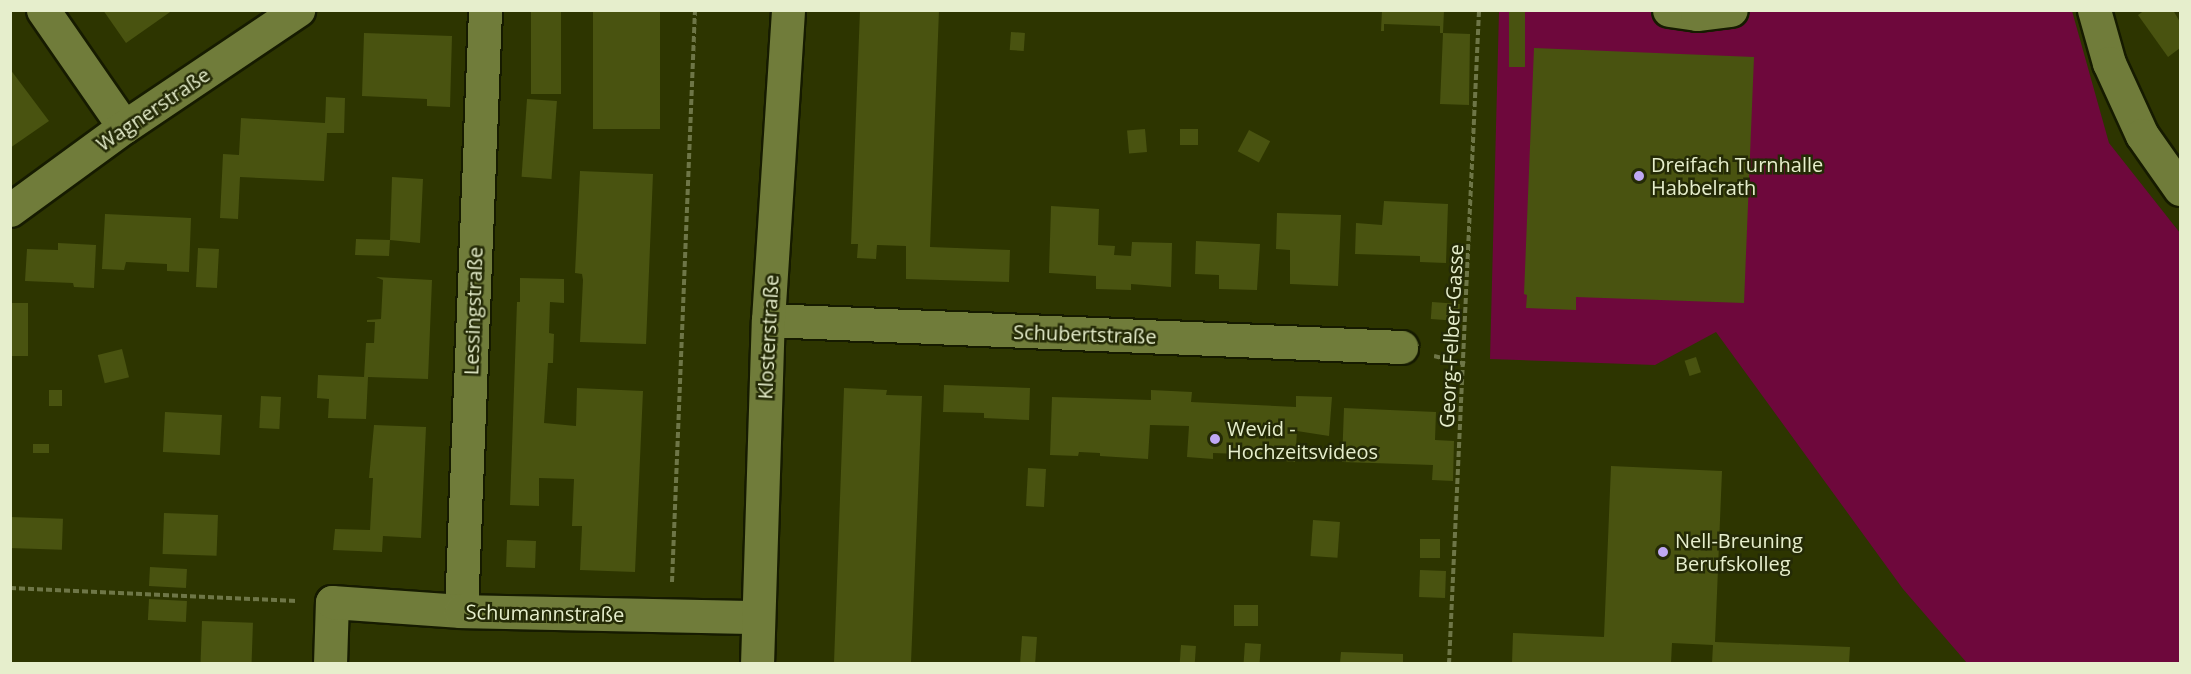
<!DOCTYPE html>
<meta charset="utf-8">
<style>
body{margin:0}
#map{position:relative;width:2191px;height:674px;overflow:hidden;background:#2d3500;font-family:"Open Sans",sans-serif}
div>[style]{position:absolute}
.green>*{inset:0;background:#6e083c}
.building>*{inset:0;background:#495310;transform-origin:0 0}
.path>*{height:4px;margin-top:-2px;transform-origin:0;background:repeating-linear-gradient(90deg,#6e7647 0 6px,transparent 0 9px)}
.roads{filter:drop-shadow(2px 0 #161b00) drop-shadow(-2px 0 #161b00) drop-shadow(0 2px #161b00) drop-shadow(0 -2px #161b00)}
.minor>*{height:33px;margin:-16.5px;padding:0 16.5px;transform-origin:16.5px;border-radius:16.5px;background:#707c3a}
.dots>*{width:16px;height:16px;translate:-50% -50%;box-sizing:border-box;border:3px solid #242a06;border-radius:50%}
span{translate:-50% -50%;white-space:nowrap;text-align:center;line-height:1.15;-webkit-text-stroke:5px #242a06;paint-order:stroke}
.street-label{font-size:20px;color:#e6eecc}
.poi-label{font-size:20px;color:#e6eecc}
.left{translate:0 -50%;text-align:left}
.frame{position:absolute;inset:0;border:12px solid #e6eecc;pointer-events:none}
</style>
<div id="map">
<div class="green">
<i style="clip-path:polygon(1499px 11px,2072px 11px,2109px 143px,2180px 233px,2180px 663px,1967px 663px,1903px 589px,1716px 332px,1655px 365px,1490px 359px)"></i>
</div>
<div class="building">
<i style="clip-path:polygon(103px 10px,173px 10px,126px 43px)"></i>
<i style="left:531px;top:10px;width:30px;height:84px"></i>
<i style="left:593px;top:10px;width:67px;height:119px"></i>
<i style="clip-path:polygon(860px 10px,939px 10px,930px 247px,1010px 250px,1009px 282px,906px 279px,906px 246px,877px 245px,876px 259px,857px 258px,858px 244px,851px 244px)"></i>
<i style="clip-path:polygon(1382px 10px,1444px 10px,1443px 33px,1470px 34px,1469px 105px,1440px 104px,1443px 33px,1440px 33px,1440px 26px,1384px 24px,1384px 31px,1381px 31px)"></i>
<i style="left:1509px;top:10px;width:16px;height:57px"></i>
<i style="clip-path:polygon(2145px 10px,2173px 10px,2180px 22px,2180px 48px,2168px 57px,2138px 15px)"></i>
<i style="left:1011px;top:32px;width:14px;height:18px;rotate:4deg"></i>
<i style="clip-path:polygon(364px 33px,452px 36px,450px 107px,427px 106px,427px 99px,362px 96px)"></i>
<i style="clip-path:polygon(1534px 48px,1754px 57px,1744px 303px,1576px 297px,1576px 310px,1526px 308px,1527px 295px,1524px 294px)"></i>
<i style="clip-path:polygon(10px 69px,49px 121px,10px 148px)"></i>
<i style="clip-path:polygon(326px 97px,345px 98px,344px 133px,327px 133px,324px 181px,240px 177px,238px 219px,220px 218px,223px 154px,239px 155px,241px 118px,325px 123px)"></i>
<i style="left:527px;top:99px;width:30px;height:78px;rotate:4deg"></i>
<i style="left:1145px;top:129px;width:23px;height:18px;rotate:85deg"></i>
<i style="left:1180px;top:129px;width:18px;height:16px"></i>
<i style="left:1249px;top:130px;width:24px;height:24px;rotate:28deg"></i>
<i style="clip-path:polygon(580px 171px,653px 174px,646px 344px,580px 342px,583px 280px,582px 274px,575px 273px)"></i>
<i style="clip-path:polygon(392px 177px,423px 179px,420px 243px,390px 240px,389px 256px,355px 255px,356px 239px,390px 240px)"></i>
<i style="clip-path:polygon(1384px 201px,1448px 204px,1446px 263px,1420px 262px,1420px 256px,1355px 254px,1356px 223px,1382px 225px)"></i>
<i style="clip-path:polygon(1051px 206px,1099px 209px,1098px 245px,1115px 246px,1114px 255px,1131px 256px,1132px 242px,1172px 243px,1171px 287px,1131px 284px,1131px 290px,1096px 289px,1096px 276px,1049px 273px)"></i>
<i style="clip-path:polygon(1277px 213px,1341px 215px,1338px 286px,1290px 284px,1290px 250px,1276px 249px)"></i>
<i style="clip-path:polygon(105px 214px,191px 218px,189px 272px,167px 271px,167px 264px,146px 263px,126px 262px,124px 270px,102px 269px)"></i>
<i style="clip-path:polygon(1196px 241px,1260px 244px,1257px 290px,1219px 289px,1219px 275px,1195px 274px)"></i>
<i style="clip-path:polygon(58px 243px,96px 245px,94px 288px,74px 287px,73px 283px,25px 281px,27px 249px,58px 250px)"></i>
<i style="left:198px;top:248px;width:21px;height:39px;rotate:3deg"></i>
<i style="clip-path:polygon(376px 277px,432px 280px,428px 379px,368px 377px,366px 419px,328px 418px,329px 399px,317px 398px,318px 375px,364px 377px,366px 343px,374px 343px,375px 322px,367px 322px,367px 320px,381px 319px,383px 280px)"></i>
<i style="clip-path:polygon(520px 278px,564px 279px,564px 303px,550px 302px,549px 333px,554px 334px,553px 363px,548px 363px,544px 423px,576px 426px,577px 388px,643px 391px,635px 572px,580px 570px,582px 526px,572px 526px,574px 479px,539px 478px,539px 506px,510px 505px,517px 302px,520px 302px)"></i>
<i style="left:1432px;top:302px;width:28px;height:17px;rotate:4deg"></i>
<i style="left:10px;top:303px;width:18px;height:53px"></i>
<i style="left:122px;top:349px;width:29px;height:25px;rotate:76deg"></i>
<i style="left:1696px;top:357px;width:16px;height:12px;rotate:72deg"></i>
<i style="clip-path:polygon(944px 385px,1030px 388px,1029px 420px,984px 418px,984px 413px,943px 412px)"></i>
<i style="clip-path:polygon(844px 388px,887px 390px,886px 395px,922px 396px,911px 663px,834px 663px)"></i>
<i style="left:49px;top:390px;width:13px;height:16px"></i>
<i style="clip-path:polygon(1151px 390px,1192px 392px,1191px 402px,1296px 407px,1296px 396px,1332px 397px,1329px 436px,1297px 431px,1295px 462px,1270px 460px,1270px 455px,1213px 453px,1213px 459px,1187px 457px,1189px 426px,1150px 425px,1148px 459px,1100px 456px,1100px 453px,1079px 452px,1078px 456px,1050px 455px,1052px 397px,1151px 400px)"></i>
<i style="left:261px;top:396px;width:20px;height:32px;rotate:3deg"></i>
<i style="clip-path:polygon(1344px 408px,1436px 412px,1435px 440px,1454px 441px,1453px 481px,1432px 480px,1433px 465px,1342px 462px)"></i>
<i style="left:165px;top:412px;width:57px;height:40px;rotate:3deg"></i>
<i style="clip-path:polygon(374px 425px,426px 427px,421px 538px,383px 536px,382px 552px,333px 550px,335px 529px,370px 530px,373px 478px,369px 478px)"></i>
<i style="left:33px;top:444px;width:16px;height:9px"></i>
<i style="clip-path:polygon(1611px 466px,1722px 471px,1715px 642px,1850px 647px,1849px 663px,1712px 663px,1713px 645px,1672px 643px,1671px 663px,1512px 663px,1513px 633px,1604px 637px)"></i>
<i style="left:1028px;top:468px;width:18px;height:38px;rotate:3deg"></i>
<i style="left:164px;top:513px;width:54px;height:41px;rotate:2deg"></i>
<i style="left:10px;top:517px;width:53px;height:31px;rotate:2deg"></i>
<i style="left:1313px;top:520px;width:27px;height:36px;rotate:4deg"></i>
<i style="left:1420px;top:539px;width:20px;height:19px"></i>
<i style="left:507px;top:540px;width:29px;height:27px;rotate:2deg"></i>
<i style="left:150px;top:567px;width:37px;height:19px;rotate:3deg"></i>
<i style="left:1420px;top:570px;width:26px;height:27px;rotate:2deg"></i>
<i style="left:149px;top:599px;width:38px;height:21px;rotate:3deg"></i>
<i style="left:1234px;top:605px;width:24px;height:21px"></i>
<i style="left:202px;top:621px;width:51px;height:42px;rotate:2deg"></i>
<i style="left:1022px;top:636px;width:15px;height:27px;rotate:4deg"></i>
<i style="left:1245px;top:643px;width:16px;height:20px;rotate:4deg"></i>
<i style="left:1181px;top:645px;width:15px;height:18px;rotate:4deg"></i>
<i style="clip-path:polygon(1341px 652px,1403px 654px,1403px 663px,1340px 663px)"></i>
</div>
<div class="path">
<i style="left:1434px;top:356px;width:32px;rotate:14deg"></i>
<i style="left:672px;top:582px;width:572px;rotate:-87.7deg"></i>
<i style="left:10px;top:588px;width:287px;rotate:2.6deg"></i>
<i style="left:1449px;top:664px;width:655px;rotate:-87.37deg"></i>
</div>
<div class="roads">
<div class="minor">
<i style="left:43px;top:10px;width:142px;rotate:55.3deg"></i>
<i style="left:1669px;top:10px;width:28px;rotate:8deg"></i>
<i style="left:1697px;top:14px;width:34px;rotate:-7deg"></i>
<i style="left:2094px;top:10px;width:55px;rotate:74.2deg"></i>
<i style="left:2109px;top:63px;width:79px;rotate:65.4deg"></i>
<i style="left:2142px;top:135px;width:66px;rotate:54.9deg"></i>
<i style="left:10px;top:210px;width:141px;rotate:-36.1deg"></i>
<i style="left:124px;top:127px;width:210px;rotate:-33.9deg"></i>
<i style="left:768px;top:320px;width:634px;rotate:2.44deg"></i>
<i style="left:461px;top:611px;width:601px;rotate:-87.71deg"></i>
<i style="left:330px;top:664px;width:62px;rotate:-88.2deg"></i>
<i style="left:332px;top:602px;width:129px;rotate:4deg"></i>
<i style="left:461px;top:611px;width:297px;rotate:1.2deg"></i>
<i style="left:757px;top:664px;width:344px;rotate:-88.2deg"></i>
<i style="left:768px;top:320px;width:311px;rotate:-86.3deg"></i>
</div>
</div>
<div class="dots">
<i style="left:1639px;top:176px;background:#bfa8f4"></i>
<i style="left:1215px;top:439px;background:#bfa8f4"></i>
<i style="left:1663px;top:552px;background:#bfa8f4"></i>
</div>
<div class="street-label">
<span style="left:153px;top:109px;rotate:-34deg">Wagnerstraße</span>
<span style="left:473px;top:311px;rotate:-88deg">Lessingstraße</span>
<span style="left:1085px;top:334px;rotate:2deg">Schubertstraße</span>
<span style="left:1451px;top:336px;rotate:-87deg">Georg-Felber-Gasse</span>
<span style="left:768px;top:337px;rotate:-87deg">Klosterstraße</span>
<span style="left:545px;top:613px;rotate:1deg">Schumannstraße</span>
</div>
<div class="poi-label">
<span class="left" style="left:1651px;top:176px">Dreifach Turnhalle<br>Habbelrath</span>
<span class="left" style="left:1227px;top:440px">Wevid -<br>Hochzeitsvideos</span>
<span class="left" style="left:1675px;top:552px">Nell-Breuning<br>Berufskolleg</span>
</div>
<div class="frame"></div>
</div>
